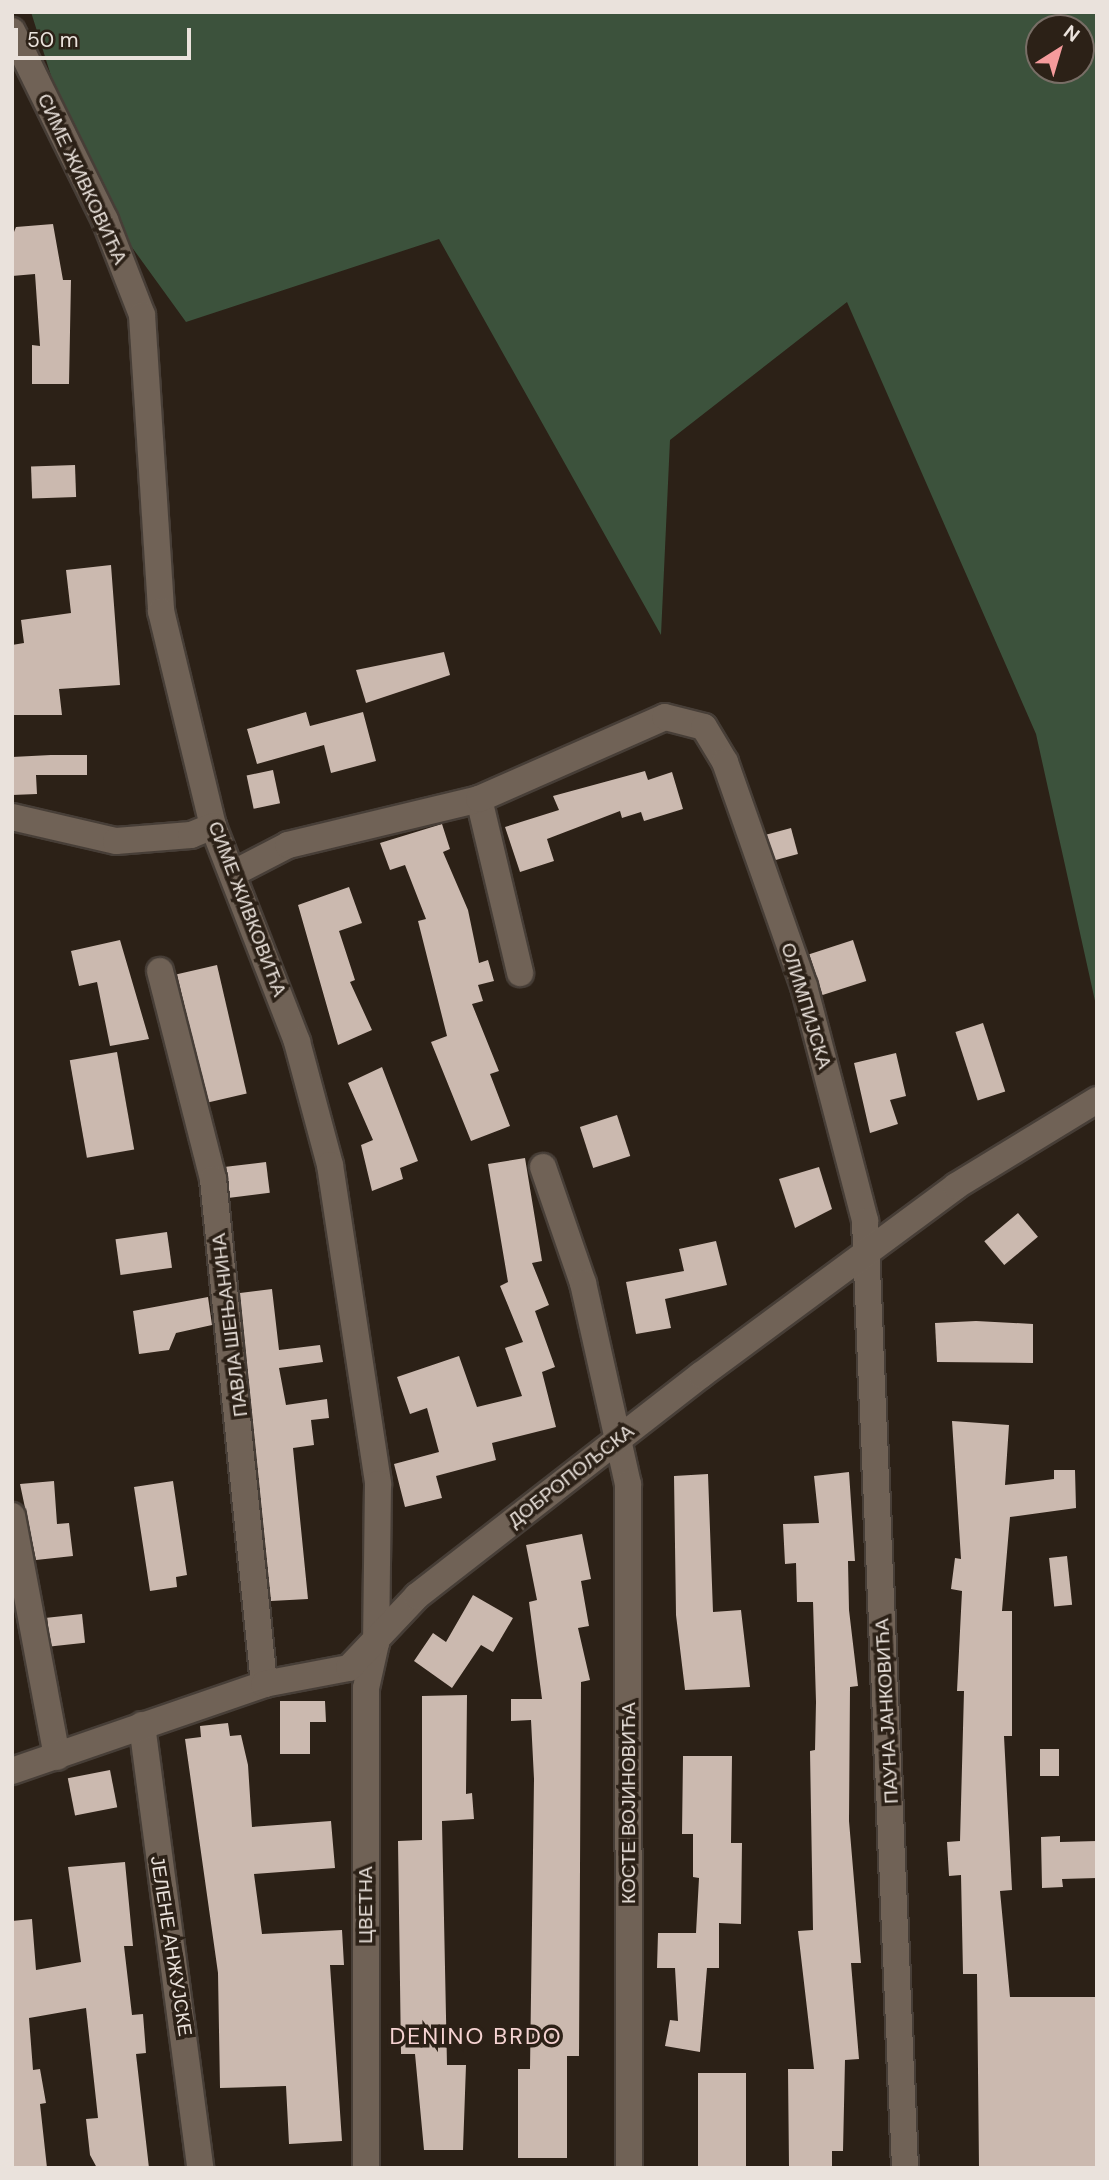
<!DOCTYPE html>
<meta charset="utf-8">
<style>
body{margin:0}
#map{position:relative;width:1109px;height:2180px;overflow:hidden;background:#2c2117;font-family:"DM Sans",sans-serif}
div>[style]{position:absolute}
.green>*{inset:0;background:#3c523c}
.building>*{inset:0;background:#cbb9af;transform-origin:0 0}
.roads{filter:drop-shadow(2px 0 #473e37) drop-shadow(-2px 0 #473e37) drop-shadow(0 2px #473e37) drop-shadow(0 -2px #473e37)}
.street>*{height:26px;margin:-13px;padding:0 13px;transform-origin:13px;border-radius:13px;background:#706256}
span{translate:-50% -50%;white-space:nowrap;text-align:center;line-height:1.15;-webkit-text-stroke:7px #2c2117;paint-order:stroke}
.street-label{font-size:19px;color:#eae2dc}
.quarter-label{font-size:23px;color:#f6d3d2;letter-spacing:2px}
.frame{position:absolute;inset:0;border:14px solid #eae2dc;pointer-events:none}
.north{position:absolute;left:1025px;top:14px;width:70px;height:70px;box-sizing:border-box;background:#2c2117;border:2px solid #786e66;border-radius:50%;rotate:37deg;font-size:19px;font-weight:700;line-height:28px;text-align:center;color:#eae2dc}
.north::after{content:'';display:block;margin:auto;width:24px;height:32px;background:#f59b9c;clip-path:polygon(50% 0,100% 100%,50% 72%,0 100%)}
.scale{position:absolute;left:14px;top:28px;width:177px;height:32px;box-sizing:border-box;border:4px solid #eae2dc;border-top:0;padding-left:9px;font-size:21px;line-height:24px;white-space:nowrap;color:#eae2dc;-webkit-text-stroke:5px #2c2117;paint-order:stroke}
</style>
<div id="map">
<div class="green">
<i style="clip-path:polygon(evenodd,31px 12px,1097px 12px,1097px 1010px,1036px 734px,847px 302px,670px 440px,661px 635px,439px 239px,186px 322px,84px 181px,31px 12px,1039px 28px,1081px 28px,1081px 70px,1039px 70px,1039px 28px)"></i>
</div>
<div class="building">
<i style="clip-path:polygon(53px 224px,63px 280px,71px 280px,69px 384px,32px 384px,32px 345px,40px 346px,35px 274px,12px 276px,12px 237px,16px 227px)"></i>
<i style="left:75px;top:465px;width:32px;height:44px;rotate:88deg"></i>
<i style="clip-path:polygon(111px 565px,120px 685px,59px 689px,62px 715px,12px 715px,12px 645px,24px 643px,21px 620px,71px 613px,66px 570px)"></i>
<i style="clip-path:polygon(444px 652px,450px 675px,366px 703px,356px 670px)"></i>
<i style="clip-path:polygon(306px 712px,310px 726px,363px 712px,376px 761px,331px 773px,324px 745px,257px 764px,247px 729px)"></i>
<i style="clip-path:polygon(51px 755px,87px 755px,87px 775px,36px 775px,37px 794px,12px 795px,12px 757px)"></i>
<i style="left:273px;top:770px;width:34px;height:27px;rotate:78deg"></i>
<i style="clip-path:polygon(645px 771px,648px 780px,672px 772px,683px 809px,644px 821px,641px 812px,622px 818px,620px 811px,547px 839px,554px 861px,520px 872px,505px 827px,559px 810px,553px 796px)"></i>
<i style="clip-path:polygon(442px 824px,450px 849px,443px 852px,468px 910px,479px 963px,488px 960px,494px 981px,478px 985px,483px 1001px,472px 1004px,499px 1071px,490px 1074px,510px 1126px,471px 1141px,431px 1042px,447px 1036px,418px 921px,426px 919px,405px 865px,390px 870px,380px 843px)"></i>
<i style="left:791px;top:828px;width:27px;height:25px;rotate:75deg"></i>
<i style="clip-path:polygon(349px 887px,362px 923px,339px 931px,355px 980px,350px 982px,372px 1030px,338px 1045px,298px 905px)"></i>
<i style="clip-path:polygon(120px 940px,149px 1039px,110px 1046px,97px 982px,79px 986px,71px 951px)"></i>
<i style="left:853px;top:940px;width:43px;height:46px;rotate:72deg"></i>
<i style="left:217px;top:965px;width:132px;height:41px;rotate:77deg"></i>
<i style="left:983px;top:1023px;width:72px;height:29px;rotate:72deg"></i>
<i style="left:117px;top:1052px;width:99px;height:48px;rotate:80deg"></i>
<i style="clip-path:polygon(896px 1053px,906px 1096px,890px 1100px,898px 1124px,870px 1133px,854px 1063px)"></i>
<i style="clip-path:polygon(382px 1067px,418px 1161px,400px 1168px,403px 1179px,372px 1191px,361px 1145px,373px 1140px,348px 1083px)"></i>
<i style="left:617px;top:1115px;width:43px;height:39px;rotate:72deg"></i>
<i style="clip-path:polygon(525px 1158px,542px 1261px,532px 1263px,549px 1305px,535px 1311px,555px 1367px,542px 1372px,556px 1427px,492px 1443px,496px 1460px,436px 1476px,442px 1498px,405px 1507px,394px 1464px,439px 1452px,427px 1408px,410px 1414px,397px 1377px,459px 1356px,477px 1407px,522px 1396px,505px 1348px,523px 1342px,500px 1286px,508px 1282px,488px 1164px)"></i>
<i style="left:266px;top:1162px;width:31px;height:40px;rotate:83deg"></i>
<i style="clip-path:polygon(819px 1167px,832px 1209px,795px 1228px,779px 1179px)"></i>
<i style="left:1018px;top:1213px;width:31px;height:44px;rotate:50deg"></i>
<i style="left:167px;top:1232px;width:36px;height:52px;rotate:82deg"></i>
<i style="clip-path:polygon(716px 1241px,727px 1285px,665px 1299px,671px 1328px,636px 1334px,626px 1282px,684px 1271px,679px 1249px)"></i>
<i style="clip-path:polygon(272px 1289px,279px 1350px,320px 1345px,323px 1362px,279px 1368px,286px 1405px,327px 1399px,329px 1418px,311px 1420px,314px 1445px,293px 1448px,308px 1599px,271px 1601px,240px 1293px)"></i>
<i style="clip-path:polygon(208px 1297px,212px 1325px,176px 1333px,169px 1350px,139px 1354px,133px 1311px)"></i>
<i style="clip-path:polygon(976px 1321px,1033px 1324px,1033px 1363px,937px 1362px,935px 1323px)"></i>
<i style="clip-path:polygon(952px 1421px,1009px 1425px,1005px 1485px,1054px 1479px,1054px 1470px,1075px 1470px,1076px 1508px,1010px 1517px,1002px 1611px,1012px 1611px,1012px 1736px,1004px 1736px,1012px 1890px,1000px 1891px,1010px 1997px,1097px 1997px,1097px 2168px,979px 2168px,977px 1974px,963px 1974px,961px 1875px,949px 1876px,947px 1842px,960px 1841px,964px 1691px,957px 1691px,962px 1591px,951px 1589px,955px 1558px,961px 1559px)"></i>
<i style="clip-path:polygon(849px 1472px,855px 1561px,848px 1561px,849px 1610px,858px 1686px,850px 1687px,849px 1821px,861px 1963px,851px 1963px,859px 2059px,845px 2060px,843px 2151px,832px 2151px,832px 2168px,789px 2168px,788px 2069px,814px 2069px,798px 1931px,813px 1930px,810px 1751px,815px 1750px,816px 1702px,813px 1602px,797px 1602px,796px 1563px,785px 1564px,783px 1524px,819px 1523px,814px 1476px)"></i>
<i style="clip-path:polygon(708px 1474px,713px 1612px,741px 1610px,750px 1687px,685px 1690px,676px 1615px,674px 1476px)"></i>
<i style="clip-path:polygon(54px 1481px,57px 1524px,69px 1523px,73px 1556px,36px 1560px,20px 1484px)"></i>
<i style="clip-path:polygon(173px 1481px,187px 1575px,176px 1577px,177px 1587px,150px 1591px,134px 1487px)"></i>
<i style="clip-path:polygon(582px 1534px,591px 1579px,581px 1581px,589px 1626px,578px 1628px,590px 1680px,581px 1682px,579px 2056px,567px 2056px,567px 2158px,518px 2158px,518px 2069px,530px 2069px,534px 1779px,531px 1720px,511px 1721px,511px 1699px,542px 1699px,529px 1602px,537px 1600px,526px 1545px)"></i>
<i style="left:1067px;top:1556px;width:49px;height:18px;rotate:84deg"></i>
<i style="clip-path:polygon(473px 1595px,513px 1618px,493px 1652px,481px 1645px,452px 1688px,414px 1661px,433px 1633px,446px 1642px)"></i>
<i style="left:82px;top:1614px;width:29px;height:35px;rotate:84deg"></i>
<i style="clip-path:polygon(467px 1695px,466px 1794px,472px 1793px,474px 1819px,442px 1821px,447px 2065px,466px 2065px,463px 2150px,424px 2150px,415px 2054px,401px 2054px,398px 1841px,422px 1840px,422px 1696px)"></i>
<i style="clip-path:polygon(280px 1701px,325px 1701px,326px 1722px,310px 1722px,310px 1754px,280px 1754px)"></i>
<i style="clip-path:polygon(228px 1723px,230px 1736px,241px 1735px,248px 1765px,252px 1827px,331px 1821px,335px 1868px,254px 1874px,262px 1934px,342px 1930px,344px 1965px,330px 1965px,342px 2141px,289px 2144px,286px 2086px,220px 2088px,218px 1973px,185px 1739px,201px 1737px,200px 1726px)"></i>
<i style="left:1059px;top:1749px;width:27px;height:19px;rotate:90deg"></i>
<i style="clip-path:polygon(683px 1756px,732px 1756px,731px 1843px,742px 1843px,741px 1924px,719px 1923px,719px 1968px,707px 1968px,700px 2052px,665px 2046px,670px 2020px,678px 2021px,675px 1968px,657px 1968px,658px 1933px,696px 1933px,699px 1878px,693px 1877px,693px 1834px,682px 1834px)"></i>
<i style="left:110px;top:1770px;width:38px;height:43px;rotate:79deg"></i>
<i style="clip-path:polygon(1060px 1836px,1060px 1842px,1097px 1841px,1097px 1878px,1062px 1879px,1063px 1887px,1042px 1888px,1041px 1837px)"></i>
<i style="clip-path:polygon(125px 1862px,133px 1946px,124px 1946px,132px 2015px,143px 2014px,146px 2053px,136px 2054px,149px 2168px,97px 2168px,90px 2155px,86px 2119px,98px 2118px,86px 2008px,29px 2018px,33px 2070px,40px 2069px,46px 2103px,40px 2104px,47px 2168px,12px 2168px,12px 1921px,32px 1919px,36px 1970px,81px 1962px,68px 1867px)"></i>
<i style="left:698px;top:2073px;width:48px;height:95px"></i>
</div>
<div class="roads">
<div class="street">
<i style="left:12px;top:31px;width:211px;rotate:63.8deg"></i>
<i style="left:105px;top:220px;width:102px;rotate:68.7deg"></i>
<i style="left:142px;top:315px;width:297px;rotate:86.3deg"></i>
<i style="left:161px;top:611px;width:221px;rotate:76.4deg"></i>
<i style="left:213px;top:826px;width:232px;rotate:68.7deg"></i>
<i style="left:297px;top:1042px;width:127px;rotate:75deg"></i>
<i style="left:330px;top:1165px;width:323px;rotate:81.4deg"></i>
<i style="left:378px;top:1484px;width:159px;rotate:90.7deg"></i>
<i style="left:376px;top:1643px;width:46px;rotate:102.5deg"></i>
<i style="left:366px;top:1688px;width:480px;rotate:90deg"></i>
<i style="left:479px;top:799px;width:179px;rotate:76.7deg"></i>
<i style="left:12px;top:817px;width:107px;rotate:13deg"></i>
<i style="left:116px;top:841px;width:75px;rotate:-4.6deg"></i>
<i style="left:191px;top:835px;width:24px;rotate:-22deg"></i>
<i style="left:234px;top:873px;width:61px;rotate:-27.4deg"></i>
<i style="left:288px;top:845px;width:196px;rotate:-13.5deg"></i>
<i style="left:479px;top:799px;width:203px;rotate:-23.8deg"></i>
<i style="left:665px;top:717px;width:40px;rotate:14.4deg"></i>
<i style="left:704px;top:727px;width:41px;rotate:59deg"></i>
<i style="left:725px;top:762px;width:238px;rotate:70.6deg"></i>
<i style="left:804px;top:986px;width:243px;rotate:75.4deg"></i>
<i style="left:865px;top:1221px;width:948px;rotate:87.58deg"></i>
<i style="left:160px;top:971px;width:215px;rotate:75.7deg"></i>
<i style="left:213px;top:1179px;width:508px;rotate:84.23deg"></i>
<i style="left:543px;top:1167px;width:123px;rotate:71deg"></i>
<i style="left:583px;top:1283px;width:206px;rotate:77.4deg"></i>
<i style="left:628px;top:1484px;width:684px;rotate:89.92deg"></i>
<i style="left:12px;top:1516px;width:245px;rotate:79.4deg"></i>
<i style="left:142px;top:1725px;width:447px;rotate:82.5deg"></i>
<i style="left:12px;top:1771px;width:267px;rotate:-19deg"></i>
<i style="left:264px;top:1684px;width:86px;rotate:-10.7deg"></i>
<i style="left:349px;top:1668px;width:99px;rotate:-46.6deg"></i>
<i style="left:417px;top:1596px;width:360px;rotate:-37.9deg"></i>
<i style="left:701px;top:1375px;width:317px;rotate:-36.5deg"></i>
<i style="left:956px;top:1186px;width:165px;rotate:-31.4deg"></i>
</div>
</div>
<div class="street-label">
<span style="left:82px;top:179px;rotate:65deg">СИМЕ ЖИВКОВИЋА</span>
<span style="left:247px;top:909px;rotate:69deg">СИМЕ ЖИВКОВИЋА</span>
<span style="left:806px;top:1006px;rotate:73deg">ОЛИМПИЈСКА</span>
<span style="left:230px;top:1325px;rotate:-97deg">ПАВЛА ШЕЊАНИНА</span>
<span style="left:571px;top:1476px;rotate:-38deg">ДОБРОПОЉСКА</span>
<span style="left:887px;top:1711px;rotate:-93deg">ПАУНА ЈАНКОВИЋА</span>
<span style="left:629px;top:1803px;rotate:-90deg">КОСТЕ ВОЈИНОВИЋА</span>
<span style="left:366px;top:1905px;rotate:-90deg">ЦВЕТНА</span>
<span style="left:171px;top:1946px;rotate:81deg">ЈЕЛЕНЕ АНЖУЈСКЕ</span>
</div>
<div class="quarter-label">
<span style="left:476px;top:2036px">DENINO BRDO</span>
</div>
<div class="frame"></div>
<div class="north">N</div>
<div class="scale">50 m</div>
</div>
